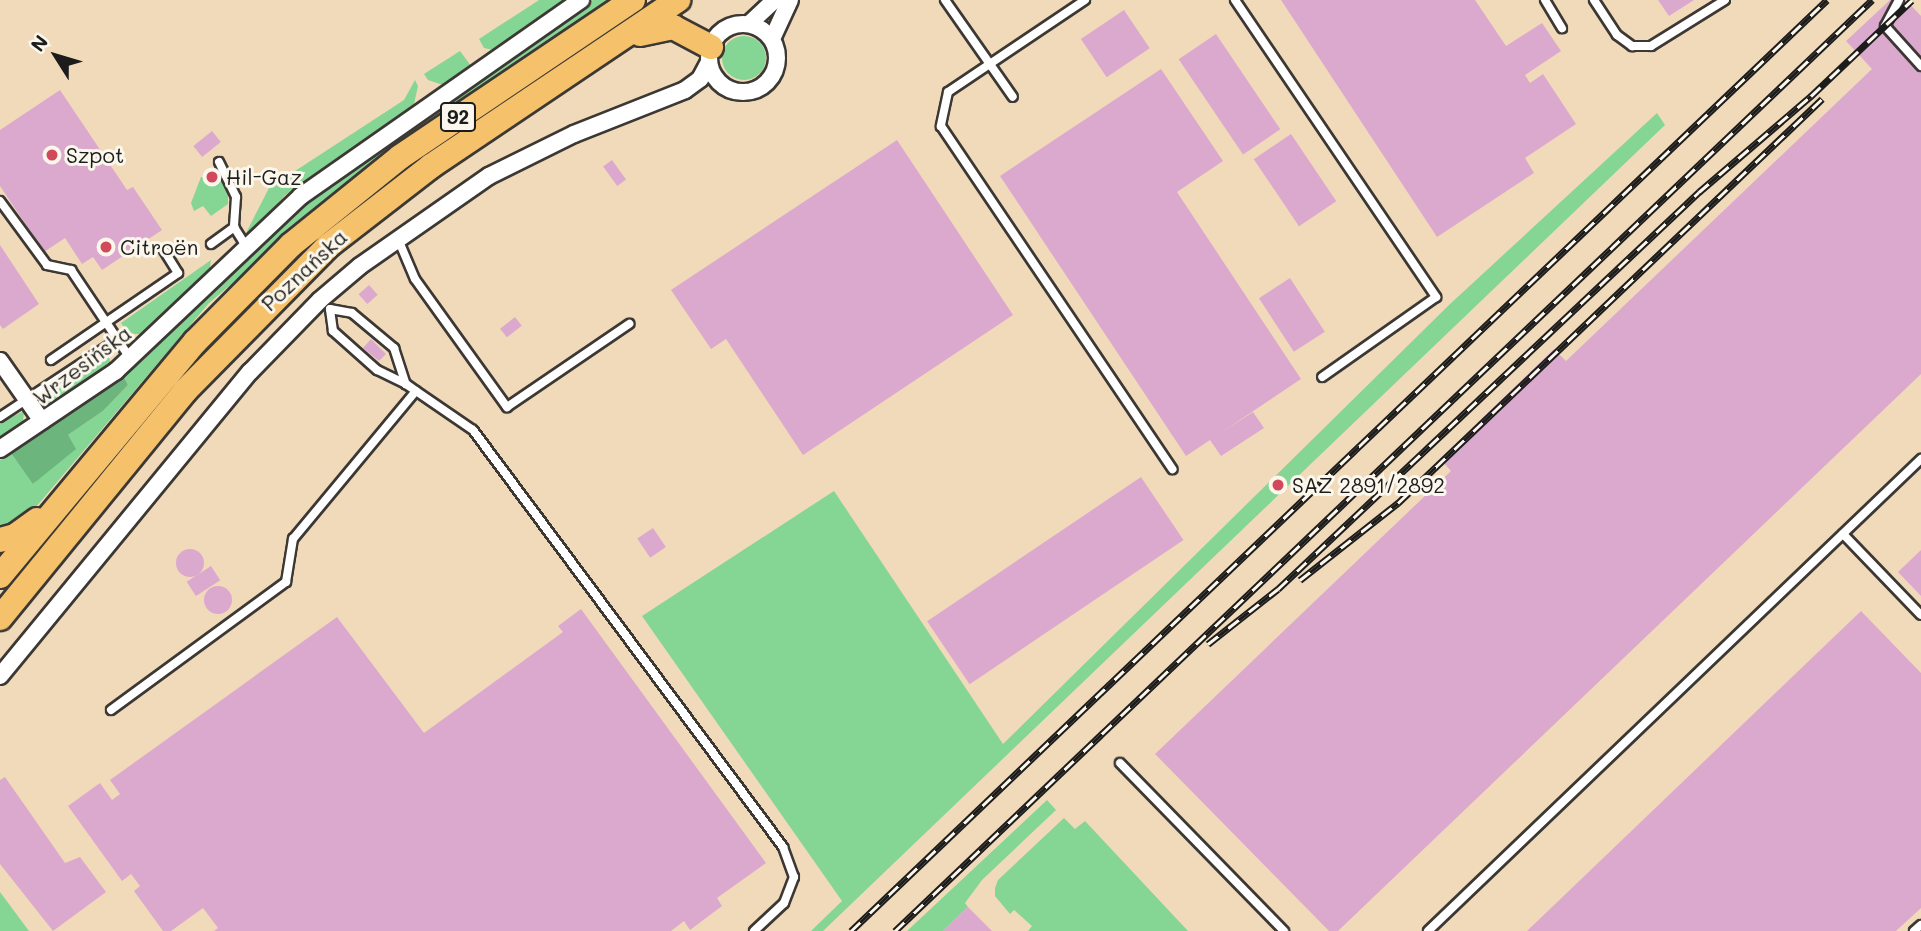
<!DOCTYPE html>
<meta charset="utf-8">
<style>
body{margin:0}
#map{position:relative;width:1921px;height:931px;overflow:hidden;background:#f1daba;font-family:Mali,sans-serif}
div>[style]{position:absolute}
.green>*{inset:0;background:#85d595}
.round{border-radius:50%}
.forest>*{inset:0;background:#6cb67e}
.building>*{inset:0;background:#dca9ce;transform-origin:0 0}
.roads{filter:drop-shadow(2px 0 #3c3834) drop-shadow(-2px 0 #3c3834) drop-shadow(0 2px #3c3834) drop-shadow(0 -2px #3c3834)}
.lane>*{height:8px;margin:-4px;padding:0 4px;transform-origin:4px;border-radius:4px;background:#fff}
.street>*{height:16px;margin:-8px;padding:0 8px;transform-origin:8px;border-radius:8px;background:#fff}
.street>.ring{margin:-8px;padding:0;box-sizing:content-box;background:none;border:16px solid #fff;border-radius:50%}
.primary>*{height:24px;margin:-12px;padding:0 12px;transform-origin:12px;border-radius:12px;background:#f5c16b}
.rail>*{height:7px;margin-top:-3.5px;transform-origin:0;background:repeating-linear-gradient(90deg,#fbf7ec 0 13px,#1c1c1c 0 26px);box-sizing:border-box;border-block:2px solid #1c1c1c}
.dots>*{width:19px;height:19px;translate:-50% -50%;box-sizing:border-box;border:4px solid #fbf7ec;border-radius:50%}
span{translate:-50% -50%;white-space:nowrap;text-align:center;line-height:1.15;-webkit-text-stroke:6px #fbf7ec;paint-order:stroke}
.shield-label span{padding:2px 5px;background:#fbf7ec;border:2px solid;border-radius:5px;-webkit-text-stroke-width:0}
.shield-label{font-size:19px;color:#1c1c1c;font-weight:700}
.poi-label{font-size:21px;color:#1c1c1c}
.left{translate:0 -50%;text-align:left}
.street-label{font-size:21px;color:#1c1c1c}
.north{position:absolute;left:21px;top:21px;width:70px;height:70px;-webkit-text-stroke:5px #fbf7ec;paint-order:stroke;rotate:307deg;font-size:19px;font-weight:700;line-height:28px;text-align:center;color:#1c1c1c}
.north::after{content:'';display:block;margin:auto;width:24px;height:32px;background:#1c1c1c;clip-path:polygon(50% 0,100% 100%,50% 72%,0 100%)}
</style>
<div id="map">
<div class="green">
<i style="clip-path:polygon(539px 0,570px 0,493px 50px,484px 48px,479px 39px)"></i>
<i style="clip-path:polygon(593px 0,619px 0,271px 251px,209px 303px,30px 514px,0 532px,0 460px,11px 453px,34px 484px,68px 435px,103px 411px,128px 385px,123px 375px,216px 282px,301px 205px,481px 74px)"></i>
<i class="round" style="left:722px;top:36px;width:44px;height:44px"></i>
<i style="clip-path:polygon(460px 51px,471px 66px,443px 85px,428px 80px,424px 74px)"></i>
<i style="clip-path:polygon(415px 80px,418px 86px,414px 104px,284px 196px,265px 221px,246px 233px,269px 188px,404px 100px)"></i>
<i style="clip-path:polygon(1657px 113px,1665px 125px,823px 931px,811px 931px,842px 901px,642px 616px,834px 491px,1003px 744px,1449px 305px)"></i>
<i style="clip-path:polygon(201px 177px,222px 181px,228px 190px,228px 204px,211px 216px,203px 206px,194px 211px,191px 203px)"></i>
<i style="clip-path:polygon(211px 260px,209px 274px,143px 334px,128px 334px,121px 323px)"></i>
<i style="clip-path:polygon(102px 357px,109px 357px,111px 364px,43px 406px,40px 401px,45px 393px)"></i>
<i style="clip-path:polygon(24px 411px,23px 422px,0 438px,0 423px)"></i>
<i style="clip-path:polygon(1047px 800px,1056px 810px,982px 880px,965px 903px,968px 907px,943px 931px,907px 931px)"></i>
<i style="clip-path:polygon(1064px 818px,1075px 829px,1085px 821px,1188px 931px,1028px 931px,1032px 926px,1014px 910px,1010px 914px,995px 896px,995px 888px,998px 880px)"></i>
<i style="clip-path:polygon(0 892px,29px 931px,0 931px)"></i>
</div>
<div class="forest">
<i style="clip-path:polygon(123px 375px,128px 385px,103px 411px,68px 435px,76px 449px,33px 484px,11px 453px)"></i>
</div>
<div class="building">
<i style="clip-path:polygon(1281px 0,1475px 0,1506px 46px,1542px 23px,1561px 51px,1525px 75px,1530px 83px,1543px 74px,1576px 124px,1525px 158px,1534px 173px,1437px 237px)"></i>
<i style="clip-path:polygon(1658px 0,1694px 0,1669px 16px)"></i>
<i style="clip-path:polygon(1890px 0,1906px 0,1921px 16px,1921px 374px,1338px 931px,1329px 931px,1155px 754px,1451px 471px,1440px 459px,1554px 349px,1566px 361px,1872px 69px,1846px 41px)"></i>
<i style="left:1124px;top:10px;width:46px;height:52px;rotate:56deg"></i>
<i style="left:1216px;top:34px;width:115px;height:45px;rotate:56deg"></i>
<i style="clip-path:polygon(1161px 69px,1223px 161px,1177px 192px,1301px 379px,1219px 434px,1253px 412px,1264px 428px,1221px 456px,1210px 440px,1186px 456px,1000px 176px)"></i>
<i style="clip-path:polygon(60px 90px,127px 190px,133px 187px,162px 230px,102px 270px,93px 257px,82px 264px,65px 238px,44px 252px,0 186px,0 130px)"></i>
<i style="left:212px;top:131px;width:14px;height:24px;rotate:51deg"></i>
<i style="left:1291px;top:134px;width:81px;height:45px;rotate:56deg"></i>
<i style="clip-path:polygon(897px 140px,1013px 315px,803px 455px,726px 339px,711px 349px,671px 290px)"></i>
<i style="left:612px;top:160px;width:24px;height:11px;rotate:54deg"></i>
<i style="clip-path:polygon(0 245px,39px 304px,3px 329px,0 325px)"></i>
<i style="left:1290px;top:278px;width:64px;height:37px;rotate:57deg"></i>
<i style="left:369px;top:285px;width:13px;height:14px;rotate:48deg"></i>
<i style="left:515px;top:317px;width:11px;height:19px;rotate:52deg"></i>
<i style="clip-path:polygon(371px 339px,386px 354px,379px 361px,363px 348px)"></i>
<i style="left:1141px;top:477px;width:76px;height:258px;rotate:56deg"></i>
<i style="left:653px;top:528px;width:23px;height:19px;rotate:56deg"></i>
<i class="round" style="left:176px;top:549px;width:28px;height:28px"></i>
<i style="clip-path:polygon(1921px 550px,1921px 596px,1898px 572px)"></i>
<i style="left:211px;top:566px;width:17px;height:29px;rotate:57deg"></i>
<i class="round" style="left:204px;top:586px;width:28px;height:28px"></i>
<i style="clip-path:polygon(581px 609px,766px 863px,717px 898px,722px 906px,690px 930px,684px 921px,671px 931px,214px 931px,218px 928px,203px 908px,171px 931px,163px 931px,134px 891px,140px 886px,131px 874px,122px 881px,68px 806px,100px 783px,112px 800px,120px 794px,110px 780px,337px 617px,424px 733px,563px 632px,558px 626px)"></i>
<i style="clip-path:polygon(1861px 611px,1921px 673px,1921px 908px,1896px 931px,1527px 931px)"></i>
<i style="clip-path:polygon(5px 777px,65px 863px,80px 857px,106px 892px,53px 931px,0 864px,0 780px)"></i>
<i style="clip-path:polygon(968px 907px,992px 931px,943px 931px)"></i>
</div>
<div class="roads">
<div class="lane">
<i style="left:945px;top:0;width:118px;rotate:55deg"></i>
<i style="left:1085px;top:0;width:165px;rotate:146.1deg"></i>
<i style="left:948px;top:92px;width:35px;rotate:102deg"></i>
<i style="left:941px;top:126px;width:414px;rotate:56deg"></i>
<i style="left:1235px;top:0;width:359px;rotate:55.9deg"></i>
<i style="left:1436px;top:297px;width:139px;rotate:144.9deg"></i>
<i style="left:1545px;top:0;width:33px;rotate:59deg"></i>
<i style="left:1594px;top:0;width:42px;rotate:56.7deg"></i>
<i style="left:1617px;top:35px;width:19px;rotate:36deg"></i>
<i style="left:1632px;top:46px;width:19px"></i>
<i style="left:1651px;top:46px;width:87px;rotate:-31.9deg"></i>
<i style="left:1899px;top:0;width:30px;rotate:118deg"></i>
<i style="left:1885px;top:26px;width:54px;rotate:48deg"></i>
<i style="left:219px;top:162px;width:39px;rotate:64deg"></i>
<i style="left:236px;top:197px;width:30px;rotate:94deg"></i>
<i style="left:234px;top:227px;width:22px;rotate:58deg"></i>
<i style="left:0;top:201px;width:79px;rotate:53.7deg"></i>
<i style="left:47px;top:265px;width:25px;rotate:12deg"></i>
<i style="left:71px;top:270px;width:106px;rotate:56.2deg"></i>
<i style="left:398px;top:239px;width:43px;rotate:67deg"></i>
<i style="left:415px;top:279px;width:158px;rotate:54.3deg"></i>
<i style="left:507px;top:407px;width:148px;rotate:-34.2deg"></i>
<i style="left:211px;top:244px;width:29px;rotate:-36deg"></i>
<i style="left:330px;top:309px;width:22px;rotate:10deg"></i>
<i style="left:352px;top:313px;width:55px;rotate:39.8deg"></i>
<i style="left:394px;top:348px;width:38px;rotate:72deg"></i>
<i style="left:406px;top:384px;width:32px;rotate:-154deg"></i>
<i style="left:377px;top:370px;width:59px;rotate:-138.4deg"></i>
<i style="left:333px;top:331px;width:22px;rotate:-98deg"></i>
<i style="left:51px;top:360px;width:154px;rotate:-34.4deg"></i>
<i style="left:178px;top:273px;width:26px;rotate:-122deg"></i>
<i style="left:416px;top:391px;width:69px;rotate:34.4deg"></i>
<i style="left:473px;top:430px;width:520px;rotate:53.37deg"></i>
<i style="left:783px;top:847px;width:32px;rotate:70deg"></i>
<i style="left:794px;top:877px;width:28px;rotate:111deg"></i>
<i style="left:784px;top:903px;width:41px;rotate:137deg"></i>
<i style="left:0;top:417px;width:144px;rotate:-33.4deg"></i>
<i style="left:1843px;top:534px;width:112px;rotate:46.1deg"></i>
<i style="left:111px;top:710px;width:217px;rotate:-36.2deg"></i>
<i style="left:286px;top:582px;width:44px;rotate:-80.8deg"></i>
<i style="left:293px;top:539px;width:192px;rotate:-50.3deg"></i>
<i style="left:416px;top:391px;width:12px;rotate:-145deg"></i>
<i style="left:1120px;top:763px;width:235px;rotate:45.7deg"></i>
<i style="left:1428px;top:931px;width:683px;rotate:-43.75deg"></i>
<i style="left:1914px;top:931px;width:9px;rotate:-41deg"></i>
</div>
<div class="street">
<i style="left:749px;top:24px;width:35px;rotate:-43deg"></i>
<i class="ring" style="left:709px;top:24px;width:52px;height:52px"></i>
<i style="left:772px;top:39px;width:43px;rotate:-65.2deg"></i>
<i style="left:0;top:361px;width:73px;rotate:55deg"></i>
<i style="left:0;top:449px;width:140px;rotate:-33.9deg"></i>
<i style="left:116px;top:371px;width:255px;rotate:-43.4deg"></i>
<i style="left:301px;top:196px;width:342px;rotate:-35deg"></i>
<i style="left:0;top:676px;width:394px;rotate:-50.6deg"></i>
<i style="left:250px;top:372px;width:100px;rotate:-45.8deg"></i>
<i style="left:320px;top:300px;width:52px;rotate:-40.4deg"></i>
<i style="left:360px;top:266px;width:157px;rotate:-34.9deg"></i>
<i style="left:489px;top:176px;width:95px;rotate:-26.3deg"></i>
<i style="left:574px;top:134px;width:119px;rotate:-21.6deg"></i>
<i style="left:685px;top:90px;width:19px;rotate:-36deg"></i>
<i style="left:700px;top:79px;width:19px;rotate:-62deg"></i>
</div>
<div class="primary">
<i style="left:640px;top:34px;width:34px;rotate:-12deg"></i>
<i style="left:673px;top:27px;width:43px;rotate:27.8deg"></i>
<i style="left:0;top:540px;width:16px;rotate:-15deg"></i>
<i style="left:15px;top:536px;width:27px;rotate:-36deg"></i>
<i style="left:0;top:576px;width:305px;rotate:-50.2deg"></i>
<i style="left:195px;top:342px;width:136px;rotate:-45.3deg"></i>
<i style="left:291px;top:245px;width:140px;rotate:-38.9deg"></i>
<i style="left:400px;top:157px;width:281px;rotate:-34deg"></i>
<i style="left:0;top:618px;width:293px;rotate:-50.8deg"></i>
<i style="left:185px;top:391px;width:204px;rotate:-45.4deg"></i>
<i style="left:328px;top:246px;width:130px;rotate:-37.8deg"></i>
<i style="left:431px;top:166px;width:298px;rotate:-33.9deg"></i>
</div>
</div>
<div class="rail">
<i style="left:1300px;top:580px;width:125px;rotate:-38.2deg"></i>
<i style="left:1398px;top:503px;width:586px;rotate:-43.62deg"></i>
<i style="left:1208px;top:644px;width:89px;rotate:-38.2deg"></i>
<i style="left:1278px;top:589px;width:579px;rotate:-43.32deg"></i>
<i style="left:1699px;top:192px;width:148px;rotate:-40.6deg"></i>
<i style="left:1811px;top:96px;width:139px;rotate:-43.5deg"></i>
<i style="left:851px;top:931px;width:1349px;rotate:-43.65deg"></i>
<i style="left:895px;top:931px;width:1350px;rotate:-43.62deg"></i>
</div>
<div class="dots">
<i style="left:52px;top:155px;background:#d1495b"></i>
<i style="left:212px;top:177px;background:#d1495b"></i>
<i style="left:106px;top:247px;background:#d1495b"></i>
<i style="left:1278px;top:485px;background:#d1495b"></i>
</div>
<div class="shield-label">
<span style="left:458px;top:117px">92</span>
</div>
<div class="poi-label">
<span class="left" style="left:66px;top:155px">Szpot</span>
<span class="left" style="left:226px;top:177px">Hil-Gaz</span>
<span class="left" style="left:120px;top:247px">Citroën</span>
<span class="left" style="left:1292px;top:485px">SAZ 2891/2892</span>
</div>
<div class="street-label">
<span style="left:304px;top:270px;rotate:-43deg">Poznańska</span>
<span style="left:82px;top:365px;rotate:-37deg">Wrzesińska</span>
</div>
<div class="north">N</div>
</div>
